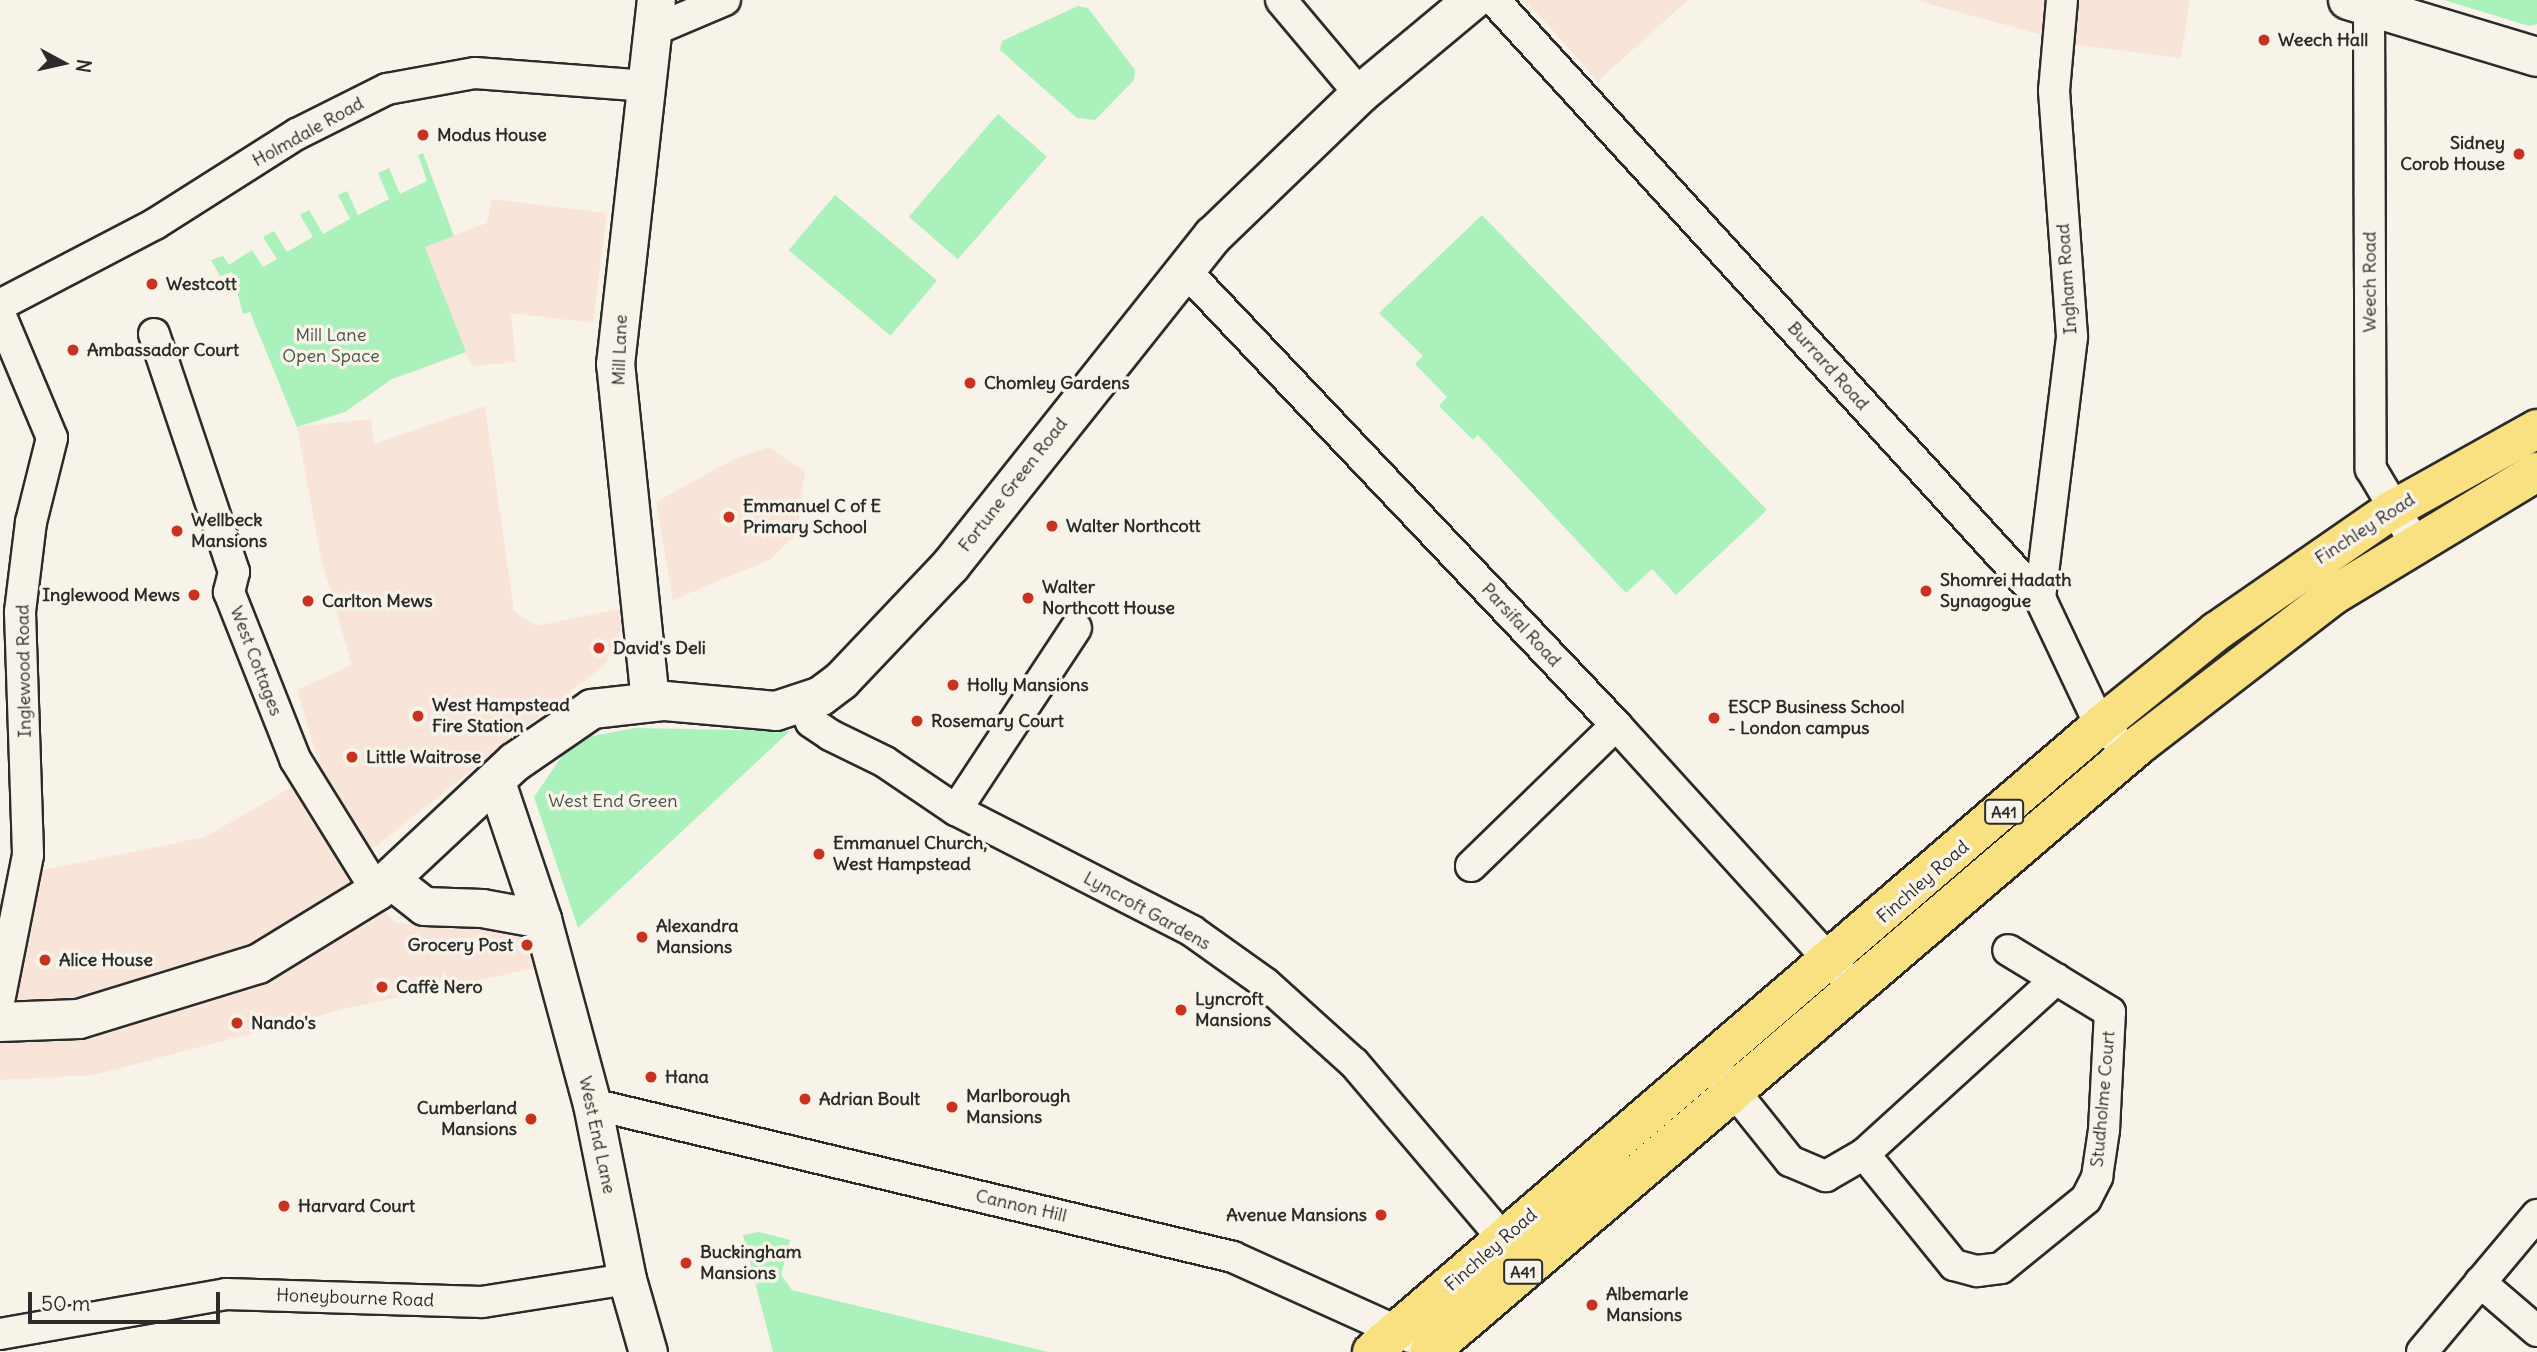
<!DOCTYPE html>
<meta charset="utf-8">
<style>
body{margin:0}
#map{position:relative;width:2537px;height:1352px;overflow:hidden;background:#f7f3e8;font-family:Delius,sans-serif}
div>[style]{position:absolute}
.built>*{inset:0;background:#f9e4d9}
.green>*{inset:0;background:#abf1bc;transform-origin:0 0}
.roads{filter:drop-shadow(2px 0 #2b2b2b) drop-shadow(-2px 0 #2b2b2b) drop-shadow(0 2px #2b2b2b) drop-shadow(0 -2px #2b2b2b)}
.minor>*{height:30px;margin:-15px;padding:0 15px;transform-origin:15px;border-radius:15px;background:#f7f3e8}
.tertiary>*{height:37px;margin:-18.5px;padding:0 18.5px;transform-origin:18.5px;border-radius:18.5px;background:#f7f3e8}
.secondary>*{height:38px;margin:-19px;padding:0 19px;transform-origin:19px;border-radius:19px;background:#f7f3e8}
.trunk>*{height:38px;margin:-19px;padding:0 19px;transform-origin:19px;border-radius:19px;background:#f9e181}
.dots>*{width:19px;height:19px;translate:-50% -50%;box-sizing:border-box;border:4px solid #f7f3e8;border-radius:50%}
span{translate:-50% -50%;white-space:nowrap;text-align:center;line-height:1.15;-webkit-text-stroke:7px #f7f3e8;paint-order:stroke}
.shield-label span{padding:2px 5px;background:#f7f3e8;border:2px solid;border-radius:5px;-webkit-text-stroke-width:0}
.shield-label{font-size:16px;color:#2b2b2b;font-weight:700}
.poi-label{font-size:18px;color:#2b2b2b;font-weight:700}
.left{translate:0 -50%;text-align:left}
.right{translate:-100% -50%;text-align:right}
.street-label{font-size:18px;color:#2b2b2b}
.park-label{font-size:18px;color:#455348}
.north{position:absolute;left:28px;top:28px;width:70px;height:70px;-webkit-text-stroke:5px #f7f3e8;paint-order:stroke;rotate:98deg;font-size:19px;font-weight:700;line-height:28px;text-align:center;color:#2b2b2b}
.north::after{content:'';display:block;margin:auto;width:24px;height:32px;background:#2b2b2b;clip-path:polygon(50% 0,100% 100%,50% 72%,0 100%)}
.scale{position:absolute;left:28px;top:1292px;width:192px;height:32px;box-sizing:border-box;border:4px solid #2b2b2b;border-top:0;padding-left:9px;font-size:21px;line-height:24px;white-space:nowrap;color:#2b2b2b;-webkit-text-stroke:5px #f7f3e8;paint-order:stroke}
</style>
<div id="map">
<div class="built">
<i style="clip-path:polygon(1525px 0,1688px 0,1598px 81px)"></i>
<i style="clip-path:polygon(1915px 0,2190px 0,2181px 58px,2078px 45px)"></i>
<i style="clip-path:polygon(492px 199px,607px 213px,593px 323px,511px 313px,516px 362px,472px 366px,466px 352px,412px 373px,375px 265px,487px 223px)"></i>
<i style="clip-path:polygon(485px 406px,514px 611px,536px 626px,624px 608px,619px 640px,604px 665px,346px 870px,395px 923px,531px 933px,550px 965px,348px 1008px,94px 1075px,0 1080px,0 898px,33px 872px,205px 837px,321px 770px,297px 690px,352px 665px,321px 559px,297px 427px,371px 419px,374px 444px)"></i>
<i style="clip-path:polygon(769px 447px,805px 472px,797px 533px,771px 559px,673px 600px,656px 502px,736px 458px)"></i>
</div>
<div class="green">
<i style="clip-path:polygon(2444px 0,2537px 0,2537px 24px,2529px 26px)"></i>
<i style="clip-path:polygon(1078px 6px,1088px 8px,1135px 70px,1134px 80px,1095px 120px,1077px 118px,1000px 50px,1002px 41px)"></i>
<i style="left:998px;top:114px;width:65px;height:136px;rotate:41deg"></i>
<i style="clip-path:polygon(423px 153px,454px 236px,425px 247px,466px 352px,392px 379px,345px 412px,297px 427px,250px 312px,243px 314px,232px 272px,220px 276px,211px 260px,223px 256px,229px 265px,252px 250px,263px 267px,277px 259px,263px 237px,274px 231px,287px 252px,313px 237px,300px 215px,309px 210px,323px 234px,350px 219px,338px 195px,347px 191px,358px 215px,389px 199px,378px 173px,389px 168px,400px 194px,427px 181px,418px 155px)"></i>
<i style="left:835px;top:195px;width:133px;height:72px;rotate:40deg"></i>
<i style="clip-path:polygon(1482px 215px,1767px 510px,1676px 595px,1652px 569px,1626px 593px,1478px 435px,1473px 440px,1439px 406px,1447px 397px,1415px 364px,1423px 356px,1379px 313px)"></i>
<i style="clip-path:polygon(634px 728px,790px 731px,578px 928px,534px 797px,573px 740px)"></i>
<i style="clip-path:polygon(759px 1232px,790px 1240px,781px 1275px,792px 1290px,1048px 1352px,773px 1352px,743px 1235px)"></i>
</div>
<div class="roads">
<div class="minor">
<i style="left:1281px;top:0;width:123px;rotate:50deg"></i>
<i style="left:1494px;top:0;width:810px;rotate:47.6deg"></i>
<i style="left:2040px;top:598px;width:126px;rotate:64.7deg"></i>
<i style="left:2094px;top:712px;width:33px;rotate:51deg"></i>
<i style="left:2369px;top:8px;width:461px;rotate:89.8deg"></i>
<i style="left:2371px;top:469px;width:86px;rotate:59.3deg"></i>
<i style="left:654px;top:30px;width:77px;rotate:-22.9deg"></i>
<i style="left:1183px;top:268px;width:630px;rotate:46.54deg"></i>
<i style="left:1616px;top:725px;width:336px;rotate:47.8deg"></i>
<i style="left:0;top:305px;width:175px;rotate:-27.6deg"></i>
<i style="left:155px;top:224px;width:168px;rotate:-32.4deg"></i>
<i style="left:297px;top:134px;width:101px;rotate:-26.6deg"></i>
<i style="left:387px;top:89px;width:89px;rotate:-10.3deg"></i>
<i style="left:475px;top:73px;width:173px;rotate:4.3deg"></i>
<i style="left:0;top:314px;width:134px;rotate:67.2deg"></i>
<i style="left:52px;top:438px;width:87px;rotate:104deg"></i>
<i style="left:31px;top:522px;width:91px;rotate:97deg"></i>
<i style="left:20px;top:612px;width:243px;rotate:88.1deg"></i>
<i style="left:28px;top:855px;width:145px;rotate:101.2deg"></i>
<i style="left:154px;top:334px;width:251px;rotate:71.4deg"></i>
<i style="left:234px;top:572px;width:21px;rotate:104deg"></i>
<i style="left:229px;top:592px;width:180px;rotate:68.4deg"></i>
<i style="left:295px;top:759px;width:155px;rotate:58.2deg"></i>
<i style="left:2040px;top:598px;width:264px;rotate:-83deg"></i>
<i style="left:2072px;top:336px;width:246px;rotate:-94.2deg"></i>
<i style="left:2054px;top:91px;width:91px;rotate:-85deg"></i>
<i style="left:804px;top:705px;width:18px;rotate:68deg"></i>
<i style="left:811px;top:722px;width:23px;rotate:34deg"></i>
<i style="left:830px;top:735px;width:61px;rotate:26.1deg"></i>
<i style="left:885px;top:762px;width:86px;rotate:34.1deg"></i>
<i style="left:956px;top:810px;width:265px;rotate:27.1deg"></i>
<i style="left:1192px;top:931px;width:90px;rotate:35.5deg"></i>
<i style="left:1265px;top:983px;width:120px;rotate:42deg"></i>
<i style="left:1354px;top:1063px;width:231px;rotate:49.7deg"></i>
<i style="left:956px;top:810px;width:218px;rotate:-56.6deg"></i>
<i style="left:1471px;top:866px;width:202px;rotate:-44.2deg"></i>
<i style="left:1722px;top:1076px;width:109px;rotate:51.3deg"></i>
<i style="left:1790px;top:1161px;width:39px;rotate:23deg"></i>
<i style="left:1826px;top:1176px;width:44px;rotate:-30.1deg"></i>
<i style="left:1864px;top:1154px;width:260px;rotate:-42.3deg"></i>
<i style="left:592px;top:1104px;width:659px;rotate:13.42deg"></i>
<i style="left:1233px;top:1257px;width:196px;rotate:24.3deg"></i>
<i style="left:1864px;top:1154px;width:143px;rotate:51deg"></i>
<i style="left:1954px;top:1265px;width:24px;rotate:15deg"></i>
<i style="left:1977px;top:1271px;width:24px;rotate:-7deg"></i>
<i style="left:2001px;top:1268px;width:109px;rotate:-39.1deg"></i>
<i style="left:2086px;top:1199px;width:25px;rotate:-63deg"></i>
<i style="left:2097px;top:1177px;width:48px;rotate:-81.5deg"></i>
<i style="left:2104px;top:1130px;width:118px;rotate:-87.1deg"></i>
<i style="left:2110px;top:1012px;width:119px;rotate:-148.7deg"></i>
<i style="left:2480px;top:1282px;width:75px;rotate:40.7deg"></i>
<i style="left:0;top:1334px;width:230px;rotate:-10deg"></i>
<i style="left:226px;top:1294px;width:256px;rotate:1.8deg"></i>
<i style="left:482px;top:1302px;width:147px;rotate:-9deg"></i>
<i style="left:2422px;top:1352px;width:179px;rotate:-50deg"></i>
</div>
<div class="tertiary">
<i style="left:650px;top:701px;width:339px;rotate:-95.9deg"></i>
<i style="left:615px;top:364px;width:366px;rotate:-83.6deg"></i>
<i style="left:496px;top:782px;width:145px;rotate:71.4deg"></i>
<i style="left:542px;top:919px;width:192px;rotate:74.9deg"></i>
<i style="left:592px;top:1104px;width:178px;rotate:78.7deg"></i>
<i style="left:627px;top:1279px;width:76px;rotate:74deg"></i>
<i style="left:391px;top:880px;width:42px;rotate:38.2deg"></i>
<i style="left:424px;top:906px;width:58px;rotate:2deg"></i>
<i style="left:482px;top:908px;width:61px;rotate:10.4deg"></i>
</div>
<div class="secondary">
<i style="left:2348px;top:0;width:197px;rotate:16.8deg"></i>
<i style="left:0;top:1022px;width:79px;rotate:-2.2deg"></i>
<i style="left:79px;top:1019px;width:187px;rotate:-17.1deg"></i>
<i style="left:258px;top:964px;width:140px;rotate:-31.5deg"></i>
<i style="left:377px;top:891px;width:189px;rotate:-43.1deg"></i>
<i style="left:515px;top:762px;width:93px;rotate:-34.5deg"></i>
<i style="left:592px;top:709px;width:73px;rotate:-6.3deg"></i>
<i style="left:665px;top:701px;width:111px;rotate:5.1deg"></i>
<i style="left:776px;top:711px;width:47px;rotate:-18.4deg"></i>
<i style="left:821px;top:696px;width:26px;rotate:-37deg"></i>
<i style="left:842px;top:680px;width:158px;rotate:-46.5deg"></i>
<i style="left:951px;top:565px;width:421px;rotate:-51.5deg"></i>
<i style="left:1213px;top:236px;width:204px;rotate:-44deg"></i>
<i style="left:1360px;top:94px;width:147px;rotate:-39.8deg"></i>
</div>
<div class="trunk">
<i style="left:1372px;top:1352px;width:964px;rotate:-40.71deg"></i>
<i style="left:2103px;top:723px;width:146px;rotate:-38.9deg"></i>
<i style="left:2217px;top:631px;width:213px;rotate:-34.7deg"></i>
<i style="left:2392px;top:510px;width:166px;rotate:-29.2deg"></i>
<i style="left:1429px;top:1352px;width:936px;rotate:-40.53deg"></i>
<i style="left:2140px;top:744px;width:242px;rotate:-37.6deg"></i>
<i style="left:2332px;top:596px;width:240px;rotate:-31.2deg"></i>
</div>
</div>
<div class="dots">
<i style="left:2264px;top:40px;background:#c8321e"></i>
<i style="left:423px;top:135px;background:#c8321e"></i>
<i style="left:2519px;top:154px;background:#c8321e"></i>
<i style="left:152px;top:284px;background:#c8321e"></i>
<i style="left:73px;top:350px;background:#c8321e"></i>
<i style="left:970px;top:383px;background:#c8321e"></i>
<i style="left:729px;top:517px;background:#c8321e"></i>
<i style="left:1052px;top:526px;background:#c8321e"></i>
<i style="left:177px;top:531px;background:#c8321e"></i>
<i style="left:1926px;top:591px;background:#c8321e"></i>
<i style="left:194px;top:595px;background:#c8321e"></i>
<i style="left:1028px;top:598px;background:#c8321e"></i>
<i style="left:308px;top:601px;background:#c8321e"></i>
<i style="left:599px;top:648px;background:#c8321e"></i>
<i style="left:953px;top:685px;background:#c8321e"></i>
<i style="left:418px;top:716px;background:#c8321e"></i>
<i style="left:1714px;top:718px;background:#c8321e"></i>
<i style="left:917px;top:721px;background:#c8321e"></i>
<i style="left:352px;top:757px;background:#c8321e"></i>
<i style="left:819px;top:854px;background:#c8321e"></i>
<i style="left:642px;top:937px;background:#c8321e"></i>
<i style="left:527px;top:945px;background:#c8321e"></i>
<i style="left:45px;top:960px;background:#c8321e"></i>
<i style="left:382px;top:987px;background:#c8321e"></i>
<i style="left:1181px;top:1010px;background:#c8321e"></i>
<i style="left:237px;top:1023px;background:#c8321e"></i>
<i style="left:651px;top:1077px;background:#c8321e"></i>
<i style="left:805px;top:1099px;background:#c8321e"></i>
<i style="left:952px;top:1107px;background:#c8321e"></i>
<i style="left:531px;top:1119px;background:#c8321e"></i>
<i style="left:284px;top:1206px;background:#c8321e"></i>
<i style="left:1381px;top:1215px;background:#c8321e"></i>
<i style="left:686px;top:1263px;background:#c8321e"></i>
<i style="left:1592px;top:1305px;background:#c8321e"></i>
</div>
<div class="shield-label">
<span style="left:2004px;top:812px">A41</span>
<span style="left:1523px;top:1272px">A41</span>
</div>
<div class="poi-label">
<span class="left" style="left:2278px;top:40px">Weech Hall</span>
<span class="left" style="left:437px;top:135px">Modus House</span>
<span class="right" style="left:2505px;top:154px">Sidney<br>Corob House</span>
<span class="left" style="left:166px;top:284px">Westcott</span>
<span class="left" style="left:87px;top:350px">Ambassador Court</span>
<span class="left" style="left:984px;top:383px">Chomley Gardens</span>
<span class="left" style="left:743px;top:517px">Emmanuel C of E<br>Primary School</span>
<span class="left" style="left:191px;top:531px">Wellbeck<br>Mansions</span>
<span class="left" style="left:1066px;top:526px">Walter Northcott</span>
<span class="left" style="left:1940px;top:591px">Shomrei Hadath<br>Synagogue</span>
<span class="left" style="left:1042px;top:598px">Walter<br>Northcott House</span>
<span class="right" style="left:180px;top:595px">Inglewood Mews</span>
<span class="left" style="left:322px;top:601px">Carlton Mews</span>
<span class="left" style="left:613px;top:648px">David's Deli</span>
<span class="left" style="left:967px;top:685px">Holly Mansions</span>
<span class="left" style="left:432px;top:716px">West Hampstead<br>Fire Station</span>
<span class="left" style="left:1728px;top:718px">ESCP Business School<br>- London campus</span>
<span class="left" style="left:931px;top:721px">Rosemary Court</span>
<span class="left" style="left:366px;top:757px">Little Waitrose</span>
<span class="left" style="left:833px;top:854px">Emmanuel Church,<br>West Hampstead</span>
<span class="left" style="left:656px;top:937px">Alexandra<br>Mansions</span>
<span class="right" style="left:513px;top:945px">Grocery Post</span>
<span class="left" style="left:59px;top:960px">Alice House</span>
<span class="left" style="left:396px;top:987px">Caffè Nero</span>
<span class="left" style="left:1195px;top:1010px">Lyncroft<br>Mansions</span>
<span class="left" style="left:251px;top:1023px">Nando's</span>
<span class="left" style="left:665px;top:1077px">Hana</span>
<span class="left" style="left:966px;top:1107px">Marlborough<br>Mansions</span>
<span class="left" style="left:819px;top:1099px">Adrian Boult</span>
<span class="right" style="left:517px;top:1119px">Cumberland<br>Mansions</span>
<span class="left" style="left:298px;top:1206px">Harvard Court</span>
<span class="right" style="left:1367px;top:1215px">Avenue Mansions</span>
<span class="left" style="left:700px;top:1263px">Buckingham<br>Mansions</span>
<span class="left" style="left:1606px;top:1305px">Albemarle<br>Mansions</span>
</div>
<div class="street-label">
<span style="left:308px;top:132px;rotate:-29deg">Holmdale Road</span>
<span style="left:2067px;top:279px;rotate:-94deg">Ingham Road</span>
<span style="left:2370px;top:282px;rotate:-90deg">Weech Road</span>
<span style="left:620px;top:350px;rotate:-88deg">Mill Lane</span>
<span style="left:1828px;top:366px;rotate:48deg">Burrard Road</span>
<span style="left:1013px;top:485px;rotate:-52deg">Fortune Green Road</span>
<span style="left:2365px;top:529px;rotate:-33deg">Finchley Road</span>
<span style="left:1521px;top:625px;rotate:47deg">Parsifal Road</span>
<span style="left:256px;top:661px;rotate:69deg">West Cottages</span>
<span style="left:24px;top:671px;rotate:-91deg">Inglewood Road</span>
<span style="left:1923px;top:882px;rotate:-41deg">Finchley Road</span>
<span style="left:1147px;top:911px;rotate:29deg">Lyncroft Gardens</span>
<span style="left:2103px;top:1099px;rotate:-85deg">Studholme Court</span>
<span style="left:597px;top:1135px;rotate:78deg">West End Lane</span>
<span style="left:1021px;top:1206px;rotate:13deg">Cannon Hill</span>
<span style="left:1491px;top:1250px;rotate:-41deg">Finchley Road</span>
<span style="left:355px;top:1298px;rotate:2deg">Honeybourne Road</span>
</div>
<div class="park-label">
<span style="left:331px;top:346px">Mill Lane<br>Open Space</span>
<span style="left:613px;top:801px">West End Green</span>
</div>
<div class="north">N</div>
<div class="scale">50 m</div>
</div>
